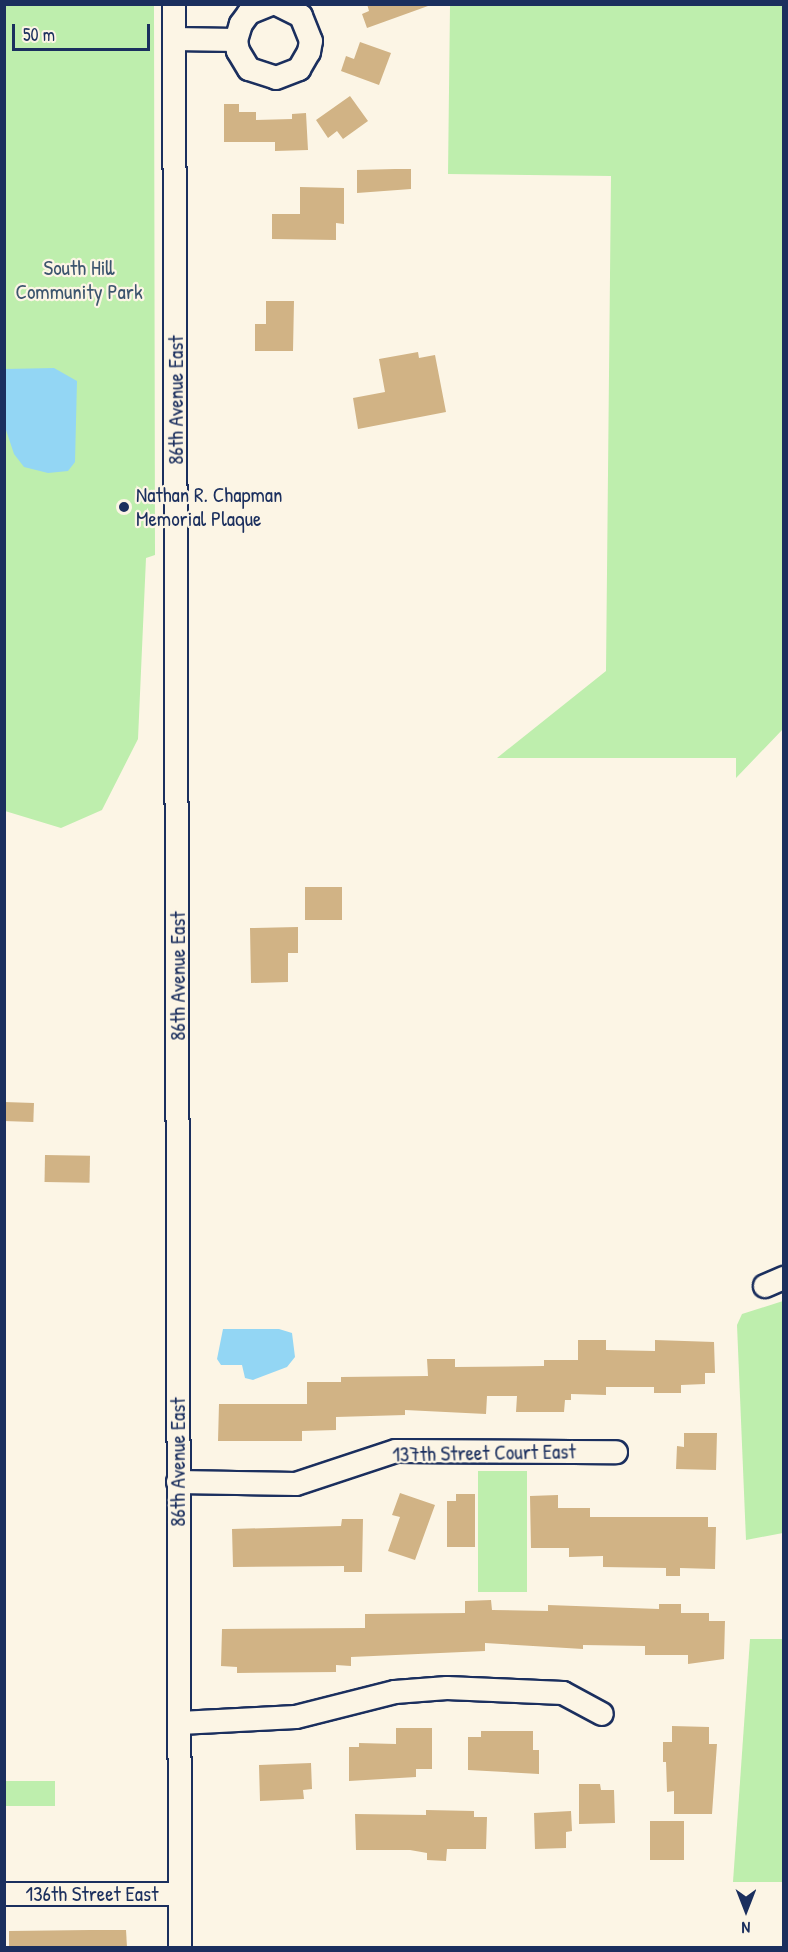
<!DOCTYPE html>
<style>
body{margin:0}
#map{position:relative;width:788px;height:1952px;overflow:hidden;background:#fcf5e5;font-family:"Patrick Hand",sans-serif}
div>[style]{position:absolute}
.green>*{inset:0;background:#beeead;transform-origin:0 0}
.water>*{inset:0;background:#93d6f4}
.building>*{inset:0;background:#d1b385;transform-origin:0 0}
.roads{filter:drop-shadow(2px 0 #1b2f5e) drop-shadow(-2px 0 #1b2f5e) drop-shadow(0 2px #1b2f5e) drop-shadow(0 -2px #1b2f5e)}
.minor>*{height:22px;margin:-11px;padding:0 11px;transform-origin:11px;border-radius:11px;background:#fcf5e5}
.dots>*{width:16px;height:16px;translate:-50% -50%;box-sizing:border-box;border:3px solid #fcf5e5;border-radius:50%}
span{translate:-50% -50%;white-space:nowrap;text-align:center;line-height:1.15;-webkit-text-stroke:4.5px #fcf5e5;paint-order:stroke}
.park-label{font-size:21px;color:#3c556e}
.street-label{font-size:21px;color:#1b2f5e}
.poi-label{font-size:21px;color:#1b2f5e}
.left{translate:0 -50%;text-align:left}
.frame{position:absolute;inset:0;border:6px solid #1b2f5e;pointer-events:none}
.north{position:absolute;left:716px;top:1880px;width:60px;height:60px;-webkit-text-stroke:4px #fcf5e5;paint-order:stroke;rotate:180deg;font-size:16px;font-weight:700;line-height:24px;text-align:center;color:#1b2f5e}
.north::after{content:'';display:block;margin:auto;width:21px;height:27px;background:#1b2f5e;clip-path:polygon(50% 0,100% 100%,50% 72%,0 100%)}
.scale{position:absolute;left:12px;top:24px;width:138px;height:27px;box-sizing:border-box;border:3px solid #1b2f5e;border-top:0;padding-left:8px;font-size:18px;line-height:21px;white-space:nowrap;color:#1b2f5e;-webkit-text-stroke:4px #fcf5e5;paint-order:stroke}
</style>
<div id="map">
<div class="green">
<i style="clip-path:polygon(4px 5px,154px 5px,155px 555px,146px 558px,138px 739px,102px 810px,61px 828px,5px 811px)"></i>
<i style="clip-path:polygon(450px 5px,783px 5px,783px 729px,736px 778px,736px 758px,497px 758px,606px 671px,611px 176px,448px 174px)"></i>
<i style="clip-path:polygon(783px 1301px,783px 1533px,746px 1540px,737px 1325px,742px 1314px)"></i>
<i style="left:478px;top:1471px;width:49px;height:121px"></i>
<i style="clip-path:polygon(750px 1639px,783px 1639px,783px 1882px,733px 1882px)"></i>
<i style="left:5px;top:1781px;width:50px;height:25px"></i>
</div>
<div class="water">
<i style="clip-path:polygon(54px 368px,77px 381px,75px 462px,68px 471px,48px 473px,24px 467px,14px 454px,5px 427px,5px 369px)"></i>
<i style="clip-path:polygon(223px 1329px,279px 1329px,292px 1333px,295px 1357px,287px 1367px,253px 1380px,245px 1378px,242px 1365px,221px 1365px,217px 1359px)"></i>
</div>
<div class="building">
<i style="clip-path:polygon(367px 4px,428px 4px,428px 6px,367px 28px,362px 14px,369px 11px)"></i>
<i style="clip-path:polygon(360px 42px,391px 53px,379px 85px,341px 71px,346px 56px,354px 59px)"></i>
<i style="clip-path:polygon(350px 96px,368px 121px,343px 139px,337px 131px,328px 138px,316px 120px)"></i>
<i style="clip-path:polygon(224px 104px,239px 104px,239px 112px,256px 112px,256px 120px,292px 119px,292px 114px,306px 113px,308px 150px,275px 151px,275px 142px,224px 142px)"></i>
<i style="clip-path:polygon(395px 169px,411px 169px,411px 189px,357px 193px,357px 170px)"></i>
<i style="clip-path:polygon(300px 187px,344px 188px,344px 224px,336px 223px,336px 240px,272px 239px,272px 214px,300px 214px)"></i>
<i style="clip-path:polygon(266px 301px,294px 301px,293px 351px,255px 351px,255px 324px,266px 324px)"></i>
<i style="clip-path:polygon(418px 352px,419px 358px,435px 355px,446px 412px,358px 429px,353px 398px,385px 392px,379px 359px)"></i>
<i style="left:342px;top:887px;width:33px;height:37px;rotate:90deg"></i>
<i style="clip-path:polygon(298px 927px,298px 953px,288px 953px,288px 982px,251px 983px,250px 928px)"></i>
<i style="left:4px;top:1102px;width:30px;height:19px;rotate:2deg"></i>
<i style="left:45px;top:1155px;width:45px;height:27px;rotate:1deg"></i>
<i style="clip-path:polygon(578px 1340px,606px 1340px,606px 1350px,655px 1351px,655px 1340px,714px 1342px,715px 1373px,705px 1373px,705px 1384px,681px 1385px,681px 1393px,654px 1393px,654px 1387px,606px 1387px,606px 1395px,571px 1394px,571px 1400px,565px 1400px,564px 1412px,516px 1412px,517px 1396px,487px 1396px,486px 1414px,405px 1410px,405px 1415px,336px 1417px,336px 1430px,302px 1431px,302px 1441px,218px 1441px,219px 1404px,307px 1404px,307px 1382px,341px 1382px,341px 1377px,428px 1376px,427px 1359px,455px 1359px,455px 1367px,544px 1366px,544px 1360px,578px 1360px)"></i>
<i style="clip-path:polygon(684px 1433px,717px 1433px,716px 1470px,676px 1469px,677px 1446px,684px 1447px)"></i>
<i style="clip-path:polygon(400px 1493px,435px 1505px,415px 1560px,388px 1551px,400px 1517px,392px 1515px)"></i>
<i style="clip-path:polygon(456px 1494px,475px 1494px,475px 1547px,447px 1547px,447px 1501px,456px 1501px)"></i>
<i style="clip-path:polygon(558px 1495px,558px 1508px,590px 1508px,590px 1517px,708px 1517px,708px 1527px,716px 1527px,715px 1569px,680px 1568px,680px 1576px,666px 1576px,666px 1568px,603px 1567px,603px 1556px,569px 1557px,569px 1548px,531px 1548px,530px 1496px)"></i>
<i style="clip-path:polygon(342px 1519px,363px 1519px,362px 1572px,344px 1572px,344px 1566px,233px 1567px,232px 1529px,341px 1526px)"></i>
<i style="clip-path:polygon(491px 1600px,492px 1610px,548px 1611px,548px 1605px,659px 1609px,659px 1604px,681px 1604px,681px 1613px,709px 1613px,709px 1621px,725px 1621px,724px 1659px,688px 1664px,688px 1655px,645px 1655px,645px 1646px,583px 1645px,583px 1649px,485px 1643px,485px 1651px,351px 1657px,351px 1666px,336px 1665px,336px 1672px,237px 1673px,237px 1667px,221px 1666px,222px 1629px,365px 1628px,365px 1614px,465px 1613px,465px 1601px)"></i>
<i style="clip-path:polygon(672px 1726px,709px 1727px,709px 1744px,717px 1744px,712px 1814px,674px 1814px,674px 1791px,667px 1792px,666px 1762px,663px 1762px,663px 1742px,672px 1742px)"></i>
<i style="clip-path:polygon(396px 1728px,432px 1728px,432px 1769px,416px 1769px,416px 1777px,349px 1781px,349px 1747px,359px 1747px,359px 1743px,396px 1744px)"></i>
<i style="clip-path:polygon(481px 1731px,533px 1731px,533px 1750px,539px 1750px,539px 1774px,468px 1770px,468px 1737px,481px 1737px)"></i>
<i style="clip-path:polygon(311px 1763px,312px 1789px,303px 1790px,304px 1799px,260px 1801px,259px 1765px)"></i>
<i style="clip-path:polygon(579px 1784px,600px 1784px,601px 1790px,614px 1790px,615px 1823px,579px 1824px)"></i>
<i style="clip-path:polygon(426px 1810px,474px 1811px,474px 1817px,487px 1817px,486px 1849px,447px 1849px,446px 1861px,427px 1860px,427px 1853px,410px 1850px,356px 1850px,355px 1814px,426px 1815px)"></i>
<i style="clip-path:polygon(571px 1811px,572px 1831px,566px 1832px,566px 1848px,535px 1849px,534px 1813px)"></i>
<i style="left:684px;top:1821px;width:39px;height:34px;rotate:90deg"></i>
<i style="clip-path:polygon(90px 1930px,126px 1930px,127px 1947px,9px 1947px,9px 1931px)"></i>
</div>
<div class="roads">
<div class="minor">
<i style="left:174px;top:4px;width:1944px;rotate:89.82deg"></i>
<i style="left:271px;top:4px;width:24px;rotate:158deg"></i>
<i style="left:249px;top:13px;width:14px;rotate:126deg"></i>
<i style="left:241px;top:24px;width:17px;rotate:107deg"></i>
<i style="left:236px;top:40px;width:11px;rotate:80deg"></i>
<i style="left:238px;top:51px;width:21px;rotate:59deg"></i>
<i style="left:249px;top:69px;width:28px;rotate:18deg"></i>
<i style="left:276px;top:78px;width:25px;rotate:-21deg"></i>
<i style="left:299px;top:69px;width:20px;rotate:-60deg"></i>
<i style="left:309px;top:52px;width:11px;rotate:-80deg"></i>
<i style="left:311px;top:41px;width:27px;rotate:-112deg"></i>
<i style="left:301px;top:16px;width:28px;rotate:-154deg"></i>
<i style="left:174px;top:39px;width:62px;rotate:0.9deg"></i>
<i style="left:765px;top:1286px;width:21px;rotate:-23deg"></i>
<i style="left:178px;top:1482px;width:118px;rotate:1deg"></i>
<i style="left:296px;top:1484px;width:105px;rotate:-18.3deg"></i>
<i style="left:396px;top:1451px;width:220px;rotate:0.3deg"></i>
<i style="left:180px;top:1723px;width:116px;rotate:-3deg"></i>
<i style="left:296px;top:1717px;width:102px;rotate:-14.2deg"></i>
<i style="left:395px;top:1692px;width:52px;rotate:-4.4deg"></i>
<i style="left:447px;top:1688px;width:116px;rotate:2.5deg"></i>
<i style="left:563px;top:1693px;width:44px;rotate:28.3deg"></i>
<i style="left:4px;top:1894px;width:176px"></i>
</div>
</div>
<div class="dots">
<i style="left:124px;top:507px;background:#1b2f5e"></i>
</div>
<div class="park-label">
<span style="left:79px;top:280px">South Hill<br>Community Park</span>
</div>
<div class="street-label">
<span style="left:176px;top:400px;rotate:-90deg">86th Avenue East</span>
<span style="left:178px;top:976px;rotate:-90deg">86th Avenue East</span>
<span style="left:484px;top:1453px;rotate:-1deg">137th Street Court East</span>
<span style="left:178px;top:1462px;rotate:-90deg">86th Avenue East</span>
<span style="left:92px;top:1894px">136th Street East</span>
</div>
<div class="poi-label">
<span class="left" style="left:136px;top:507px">Nathan R. Chapman<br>Memorial Plaque</span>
</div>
<div class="frame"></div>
<div class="north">N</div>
<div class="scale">50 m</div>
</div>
